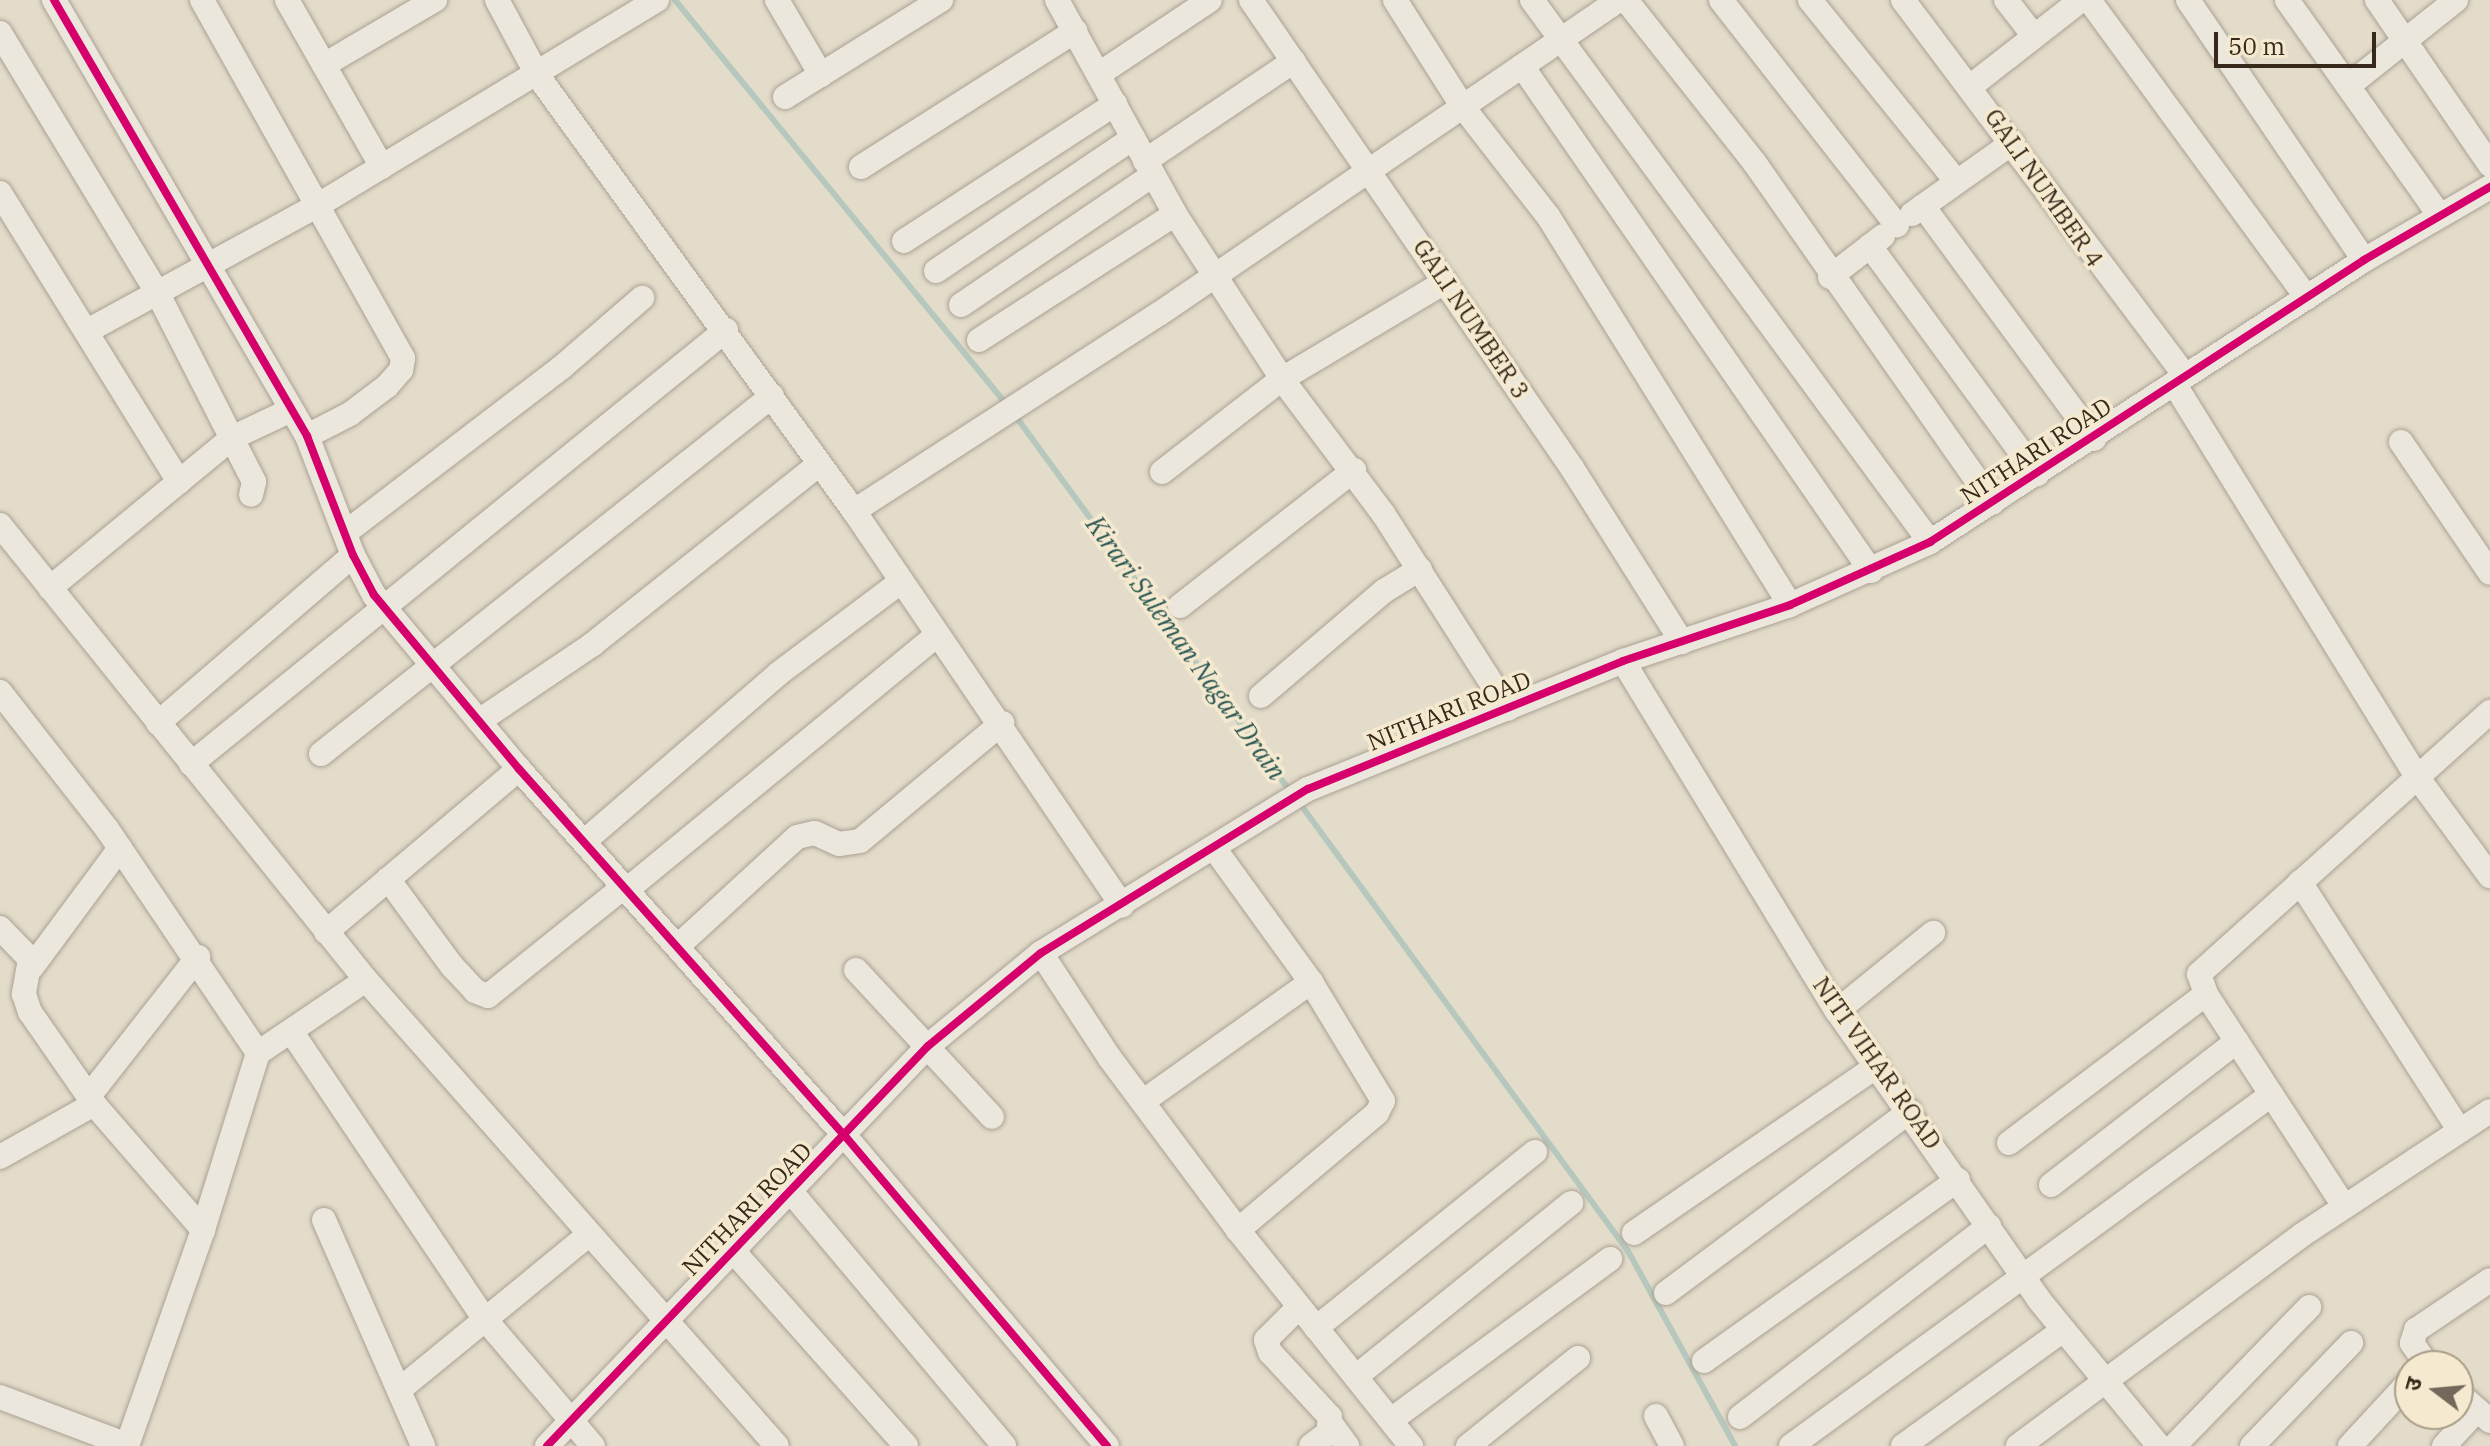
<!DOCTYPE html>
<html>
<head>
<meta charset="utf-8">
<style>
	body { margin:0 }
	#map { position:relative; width:2490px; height:1446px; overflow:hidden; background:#e4dcca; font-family:"IBM Plex Serif","Noto Sans Devanagari",serif }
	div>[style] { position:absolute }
	.stream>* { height:6px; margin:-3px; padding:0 3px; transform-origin:3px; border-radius:3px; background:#b6c8bd }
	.roads { filter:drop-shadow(0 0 2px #a9a194) drop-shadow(0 0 2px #a9a194) }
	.minor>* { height:24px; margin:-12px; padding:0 12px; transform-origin:12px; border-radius:12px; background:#ece7dc }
	.cycleway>* { height:8px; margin:-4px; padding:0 4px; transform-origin:4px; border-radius:4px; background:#d6006c }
	span { translate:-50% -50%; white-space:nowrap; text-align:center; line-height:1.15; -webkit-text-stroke:7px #f5eacf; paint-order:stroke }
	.street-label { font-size:24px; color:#36291c }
	.water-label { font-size:26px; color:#2b5654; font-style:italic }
	.north { position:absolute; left:2394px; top:1350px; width:80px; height:80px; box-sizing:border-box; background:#f5eacf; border:2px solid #a99d87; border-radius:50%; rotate:286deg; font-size:22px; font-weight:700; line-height:32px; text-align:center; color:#36291c }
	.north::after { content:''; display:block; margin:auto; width:28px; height:36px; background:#736859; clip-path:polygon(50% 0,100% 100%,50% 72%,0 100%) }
	.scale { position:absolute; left:2214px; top:32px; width:162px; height:36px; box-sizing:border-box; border:4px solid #36291c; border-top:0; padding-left:10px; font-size:24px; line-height:28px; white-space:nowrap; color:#36291c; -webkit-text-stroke:6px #f5eacf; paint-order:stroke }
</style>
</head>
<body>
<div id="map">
	<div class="stream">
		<div style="left:675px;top:0;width:524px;rotate:50.66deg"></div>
		<div style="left:1014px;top:414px;width:469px;rotate:53.8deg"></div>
		<div style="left:1298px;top:801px;width:558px;rotate:53.75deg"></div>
		<div style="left:1628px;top:1251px;width:222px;rotate:61.2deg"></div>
	</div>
	<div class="roads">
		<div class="minor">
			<div style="left:54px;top:0;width:504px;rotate:59.87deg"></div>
			<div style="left:307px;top:436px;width:128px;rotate:68.9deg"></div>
			<div style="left:353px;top:555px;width:45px;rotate:62.3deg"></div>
			<div style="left:374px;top:595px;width:226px;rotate:50.2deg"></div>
			<div style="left:519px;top:769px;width:491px;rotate:48.4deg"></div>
			<div style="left:845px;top:1136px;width:406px;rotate:49.8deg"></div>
			<div style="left:202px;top:0;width:411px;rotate:60.7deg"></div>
			<div style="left:403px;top:358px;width:12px;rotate:99deg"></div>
			<div style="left:401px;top:370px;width:21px;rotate:131deg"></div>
			<div style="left:387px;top:386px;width:46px;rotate:142.9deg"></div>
			<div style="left:350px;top:414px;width:48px;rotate:152.9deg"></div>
			<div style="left:287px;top:0;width:192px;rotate:60.4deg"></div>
			<div style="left:497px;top:0;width:86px;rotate:61.7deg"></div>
			<div style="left:538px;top:76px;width:538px;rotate:54deg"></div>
			<div style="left:854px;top:511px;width:477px;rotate:55.8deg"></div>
			<div style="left:777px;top:0;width:87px;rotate:59.6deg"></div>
			<div style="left:1057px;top:0;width:244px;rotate:61.1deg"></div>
			<div style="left:1175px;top:214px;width:197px;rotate:57deg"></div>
			<div style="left:1282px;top:379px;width:170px;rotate:53.1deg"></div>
			<div style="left:1384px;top:515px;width:230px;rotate:57.4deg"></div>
			<div style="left:1251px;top:0;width:568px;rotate:55.55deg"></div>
			<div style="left:1572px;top:468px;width:206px;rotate:57.7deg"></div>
			<div style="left:1395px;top:0;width:127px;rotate:57.6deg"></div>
			<div style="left:1463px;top:107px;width:138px;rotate:52.1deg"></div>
			<div style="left:1548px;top:216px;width:458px;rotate:58.1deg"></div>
			<div style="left:1532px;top:0;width:672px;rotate:53.71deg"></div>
			<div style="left:1626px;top:0;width:206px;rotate:51.7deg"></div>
			<div style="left:1754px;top:162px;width:416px;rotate:55deg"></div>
			<div style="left:1721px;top:0;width:286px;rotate:52deg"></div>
			<div style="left:1810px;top:0;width:233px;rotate:51.1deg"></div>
			<div style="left:1903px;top:0;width:470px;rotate:53.1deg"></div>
			<div style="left:2006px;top:0;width:46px;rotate:52.1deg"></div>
			<div style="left:2089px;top:0;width:369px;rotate:53.8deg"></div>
			<div style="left:2188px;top:0;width:314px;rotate:55.9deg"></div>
			<div style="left:2287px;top:0;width:261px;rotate:54.7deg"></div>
			<div style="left:2377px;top:0;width:200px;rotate:55.6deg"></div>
			<div style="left:0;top:33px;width:305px;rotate:58.8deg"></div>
			<div style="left:158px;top:294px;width:211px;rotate:62.9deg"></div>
			<div style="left:254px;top:482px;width:13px;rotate:103deg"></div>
			<div style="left:324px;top:65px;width:129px;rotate:-30.4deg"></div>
			<div style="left:1522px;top:66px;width:614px;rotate:55.35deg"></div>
			<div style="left:1099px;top:74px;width:133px;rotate:-33.7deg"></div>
			<div style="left:1971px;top:86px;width:140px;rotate:-38deg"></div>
			<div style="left:2348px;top:86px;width:138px;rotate:-38.5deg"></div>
			<div style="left:785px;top:97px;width:184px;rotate:-31.9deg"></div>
			<div style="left:1145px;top:161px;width:179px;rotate:-33.9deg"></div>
			<div style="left:861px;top:167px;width:254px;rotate:-32.4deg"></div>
			<div style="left:0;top:193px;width:340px;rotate:58.2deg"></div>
			<div style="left:1923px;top:206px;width:289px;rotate:53.7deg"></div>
			<div style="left:1912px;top:214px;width:123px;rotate:-35.4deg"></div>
			<div style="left:904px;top:241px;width:252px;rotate:-33deg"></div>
			<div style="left:1870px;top:246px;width:283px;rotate:53.8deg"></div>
			<div style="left:936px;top:271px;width:238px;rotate:-34deg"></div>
			<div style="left:1830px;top:277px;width:67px;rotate:-37.7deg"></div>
			<div style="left:961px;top:305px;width:232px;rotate:-34.1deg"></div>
			<div style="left:89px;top:330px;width:263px;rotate:-28.6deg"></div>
			<div style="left:320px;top:204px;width:394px;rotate:-31.2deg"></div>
			<div style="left:979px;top:340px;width:233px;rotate:-32.7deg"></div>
			<div style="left:2175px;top:385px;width:457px;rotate:58.3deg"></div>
			<div style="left:2415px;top:774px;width:127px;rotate:53.7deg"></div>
			<div style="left:2401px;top:442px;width:158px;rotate:55.8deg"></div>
			<div style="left:1162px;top:472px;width:152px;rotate:-37.8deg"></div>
			<div style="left:1282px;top:379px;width:190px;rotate:-30.8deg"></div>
			<div style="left:854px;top:511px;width:363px;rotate:-32.9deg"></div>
			<div style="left:1159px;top:314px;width:557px;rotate:-34.32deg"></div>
			<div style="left:0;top:525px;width:584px;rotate:51.19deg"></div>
			<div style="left:366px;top:980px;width:621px;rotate:48.59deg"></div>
			<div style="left:345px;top:533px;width:273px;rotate:-37.4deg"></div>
			<div style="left:562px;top:367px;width:106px;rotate:-40.8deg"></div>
			<div style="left:50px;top:588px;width:236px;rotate:-39.5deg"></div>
			<div style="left:232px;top:438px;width:65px;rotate:-25.4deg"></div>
			<div style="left:1180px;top:606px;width:221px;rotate:-38deg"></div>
			<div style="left:1623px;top:661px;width:410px;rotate:58.6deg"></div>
			<div style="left:1837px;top:1011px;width:353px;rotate:55deg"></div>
			<div style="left:2039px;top:1300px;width:189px;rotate:50.6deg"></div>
			<div style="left:0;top:692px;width:174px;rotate:52deg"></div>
			<div style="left:107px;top:829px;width:270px;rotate:56deg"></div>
			<div style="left:258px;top:1053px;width:185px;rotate:107.3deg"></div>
			<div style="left:203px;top:1230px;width:229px;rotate:109.4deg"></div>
			<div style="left:1261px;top:696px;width:162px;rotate:-40.5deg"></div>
			<div style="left:1384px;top:591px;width:42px;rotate:-31.4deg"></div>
			<div style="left:479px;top:721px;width:138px;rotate:-34deg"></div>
			<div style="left:593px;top:644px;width:288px;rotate:-38.5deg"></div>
			<div style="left:158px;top:723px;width:257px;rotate:-40.7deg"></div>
			<div style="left:321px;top:754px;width:576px;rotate:-38.44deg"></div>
			<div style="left:191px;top:764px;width:689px;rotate:-39.05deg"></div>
			<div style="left:586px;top:840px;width:254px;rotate:-40.8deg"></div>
			<div style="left:778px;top:674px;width:151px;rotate:-36.9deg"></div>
			<div style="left:1214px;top:848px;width:165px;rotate:54.1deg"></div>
			<div style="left:1311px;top:982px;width:139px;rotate:58.8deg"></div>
			<div style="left:1383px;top:1101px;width:13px;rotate:117deg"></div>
			<div style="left:1377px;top:1113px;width:182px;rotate:139.9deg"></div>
			<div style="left:388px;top:879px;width:108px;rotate:53.7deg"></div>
			<div style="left:452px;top:966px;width:34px;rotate:47deg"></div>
			<div style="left:475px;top:991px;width:14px;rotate:21deg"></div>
			<div style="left:488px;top:996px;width:177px;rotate:-38.8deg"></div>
			<div style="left:2300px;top:882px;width:295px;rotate:57.3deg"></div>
			<div style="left:629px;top:888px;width:399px;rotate:-39.4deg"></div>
			<div style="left:0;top:928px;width:43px;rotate:45.9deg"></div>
			<div style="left:30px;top:959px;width:36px;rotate:100deg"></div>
			<div style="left:24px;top:994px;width:19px;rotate:72deg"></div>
			<div style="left:30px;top:1012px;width:112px;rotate:55.2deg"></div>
			<div style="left:94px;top:1104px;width:167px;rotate:49.1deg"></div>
			<div style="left:326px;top:932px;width:253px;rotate:-40.2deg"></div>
			<div style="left:678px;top:946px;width:161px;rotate:-42.5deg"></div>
			<div style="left:797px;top:837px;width:18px;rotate:-13deg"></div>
			<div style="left:815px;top:833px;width:26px;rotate:25deg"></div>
			<div style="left:839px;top:844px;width:21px;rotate:-8deg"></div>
			<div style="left:860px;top:841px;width:185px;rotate:-39.7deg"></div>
			<div style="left:1041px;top:953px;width:124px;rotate:56.8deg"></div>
			<div style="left:1109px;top:1057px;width:216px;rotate:53.3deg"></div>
			<div style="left:1238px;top:1230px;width:277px;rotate:51.3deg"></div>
			<div style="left:32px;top:967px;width:148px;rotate:-53.5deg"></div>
			<div style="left:856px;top:970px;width:200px;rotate:47.2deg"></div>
			<div style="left:1837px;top:1011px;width:124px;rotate:-39.1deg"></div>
			<div style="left:293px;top:1034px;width:342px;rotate:56.1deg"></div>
			<div style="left:484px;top:1318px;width:168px;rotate:49.6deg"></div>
			<div style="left:258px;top:1053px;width:130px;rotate:-34.1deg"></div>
			<div style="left:89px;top:1096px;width:177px;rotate:-51.9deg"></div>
			<div style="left:1145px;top:1100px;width:204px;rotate:-35.4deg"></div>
			<div style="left:2009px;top:1143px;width:247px;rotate:-37.1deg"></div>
			<div style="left:0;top:1157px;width:108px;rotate:-29.4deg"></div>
			<div style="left:2051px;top:1185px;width:235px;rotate:-37.7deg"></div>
			<div style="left:792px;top:1193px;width:330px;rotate:50deg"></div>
			<div style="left:2344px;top:1206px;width:253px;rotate:-123.1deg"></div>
			<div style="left:2206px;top:994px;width:21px;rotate:-109deg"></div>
			<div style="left:2199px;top:974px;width:392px;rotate:-42deg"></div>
			<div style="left:324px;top:1220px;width:247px;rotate:66.3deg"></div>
			<div style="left:1634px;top:1233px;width:295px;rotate:-34.5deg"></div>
			<div style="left:734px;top:1252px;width:259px;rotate:48.4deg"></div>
			<div style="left:1666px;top:1293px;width:304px;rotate:-36.7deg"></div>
			<div style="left:1298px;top:1308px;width:45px;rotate:135deg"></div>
			<div style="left:1266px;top:1340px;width:13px;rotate:72deg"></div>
			<div style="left:1270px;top:1352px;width:88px;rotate:47.3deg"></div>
			<div style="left:1330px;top:1417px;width:16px;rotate:97deg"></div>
			<div style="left:1328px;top:1433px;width:21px;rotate:143deg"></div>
			<div style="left:1316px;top:1328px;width:281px;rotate:-38.8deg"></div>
			<div style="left:1704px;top:1361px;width:312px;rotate:-35.5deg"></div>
			<div style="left:2428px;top:1366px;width:28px;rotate:-125deg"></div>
			<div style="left:2412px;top:1343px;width:14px;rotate:-73deg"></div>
			<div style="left:2416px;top:1330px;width:89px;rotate:-34deg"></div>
			<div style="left:1358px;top:1375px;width:274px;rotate:-38.9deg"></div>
			<div style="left:399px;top:1390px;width:243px;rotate:-39.3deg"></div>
			<div style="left:2458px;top:1393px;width:43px;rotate:41.2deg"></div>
			<div style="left:0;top:1397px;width:136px;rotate:20.7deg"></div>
			<div style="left:1656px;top:1416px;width:34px;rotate:62deg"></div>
			<div style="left:1740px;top:1417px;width:314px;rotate:-37.5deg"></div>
			<div style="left:1391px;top:1420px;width:272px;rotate:-36.3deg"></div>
			<div style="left:1332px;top:1425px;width:26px;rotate:54deg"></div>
			<div style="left:547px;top:1446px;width:552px;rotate:-46.39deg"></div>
			<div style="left:928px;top:1046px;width:146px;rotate:-39.5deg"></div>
			<div style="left:1041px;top:953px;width:313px;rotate:-31.6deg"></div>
			<div style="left:1308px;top:789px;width:340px;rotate:-22.1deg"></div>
			<div style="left:1623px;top:661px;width:176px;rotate:-18.5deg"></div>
			<div style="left:1790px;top:605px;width:154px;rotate:-24.2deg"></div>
			<div style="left:1930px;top:542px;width:518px;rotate:-33.01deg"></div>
			<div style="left:2364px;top:260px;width:146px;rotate:-30.1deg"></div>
			<div style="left:1468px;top:1446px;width:141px;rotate:-38.7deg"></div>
			<div style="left:1791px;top:1446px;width:595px;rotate:-36.18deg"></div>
			<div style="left:1903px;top:1446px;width:198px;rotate:-35.9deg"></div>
			<div style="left:2018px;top:1446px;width:354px;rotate:-36.6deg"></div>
			<div style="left:2302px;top:1235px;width:225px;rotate:-33.4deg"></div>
			<div style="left:2174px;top:1446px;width:194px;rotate:-45.8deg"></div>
			<div style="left:2252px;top:1446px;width:143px;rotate:-46.1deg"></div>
			<div style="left:2350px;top:1446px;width:88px;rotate:-47.3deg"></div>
			<div style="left:2444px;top:1446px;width:49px;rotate:-47.5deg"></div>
		</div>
	</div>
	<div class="cycleway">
		<div style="left:54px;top:0;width:504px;rotate:59.87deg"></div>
		<div style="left:307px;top:436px;width:128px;rotate:68.9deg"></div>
		<div style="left:353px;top:555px;width:45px;rotate:62.3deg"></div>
		<div style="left:374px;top:595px;width:226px;rotate:50.2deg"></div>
		<div style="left:519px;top:769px;width:491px;rotate:48.4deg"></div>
		<div style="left:845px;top:1136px;width:406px;rotate:49.8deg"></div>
		<div style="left:547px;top:1446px;width:552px;rotate:-46.39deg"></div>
		<div style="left:928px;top:1046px;width:146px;rotate:-39.5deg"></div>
		<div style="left:1041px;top:953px;width:313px;rotate:-31.6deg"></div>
		<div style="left:1308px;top:789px;width:340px;rotate:-22.1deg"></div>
		<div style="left:1623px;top:661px;width:176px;rotate:-18.5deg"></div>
		<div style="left:1790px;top:605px;width:154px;rotate:-24.2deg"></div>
		<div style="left:1930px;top:542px;width:518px;rotate:-33.01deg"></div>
		<div style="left:2364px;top:260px;width:146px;rotate:-30.1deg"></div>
	</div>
	<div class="street-label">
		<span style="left:2044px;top:188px;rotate:55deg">GALI NUMBER 4</span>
		<span style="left:1471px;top:319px;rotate:56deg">GALI NUMBER 3</span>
		<span style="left:2036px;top:451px;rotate:-33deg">NITHARI ROAD</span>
		<span style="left:1449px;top:711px;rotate:-22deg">NITHARI ROAD</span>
		<span style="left:1877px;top:1063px;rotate:55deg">NITI VIHAR ROAD</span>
		<span style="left:747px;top:1209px;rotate:-46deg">NITHARI ROAD</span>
	</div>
	<div class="water-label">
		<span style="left:1186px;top:648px;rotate:54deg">Kirari Suleman Nagar Drain</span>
	</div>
	<div class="north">उ</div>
	<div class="scale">50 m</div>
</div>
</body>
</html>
